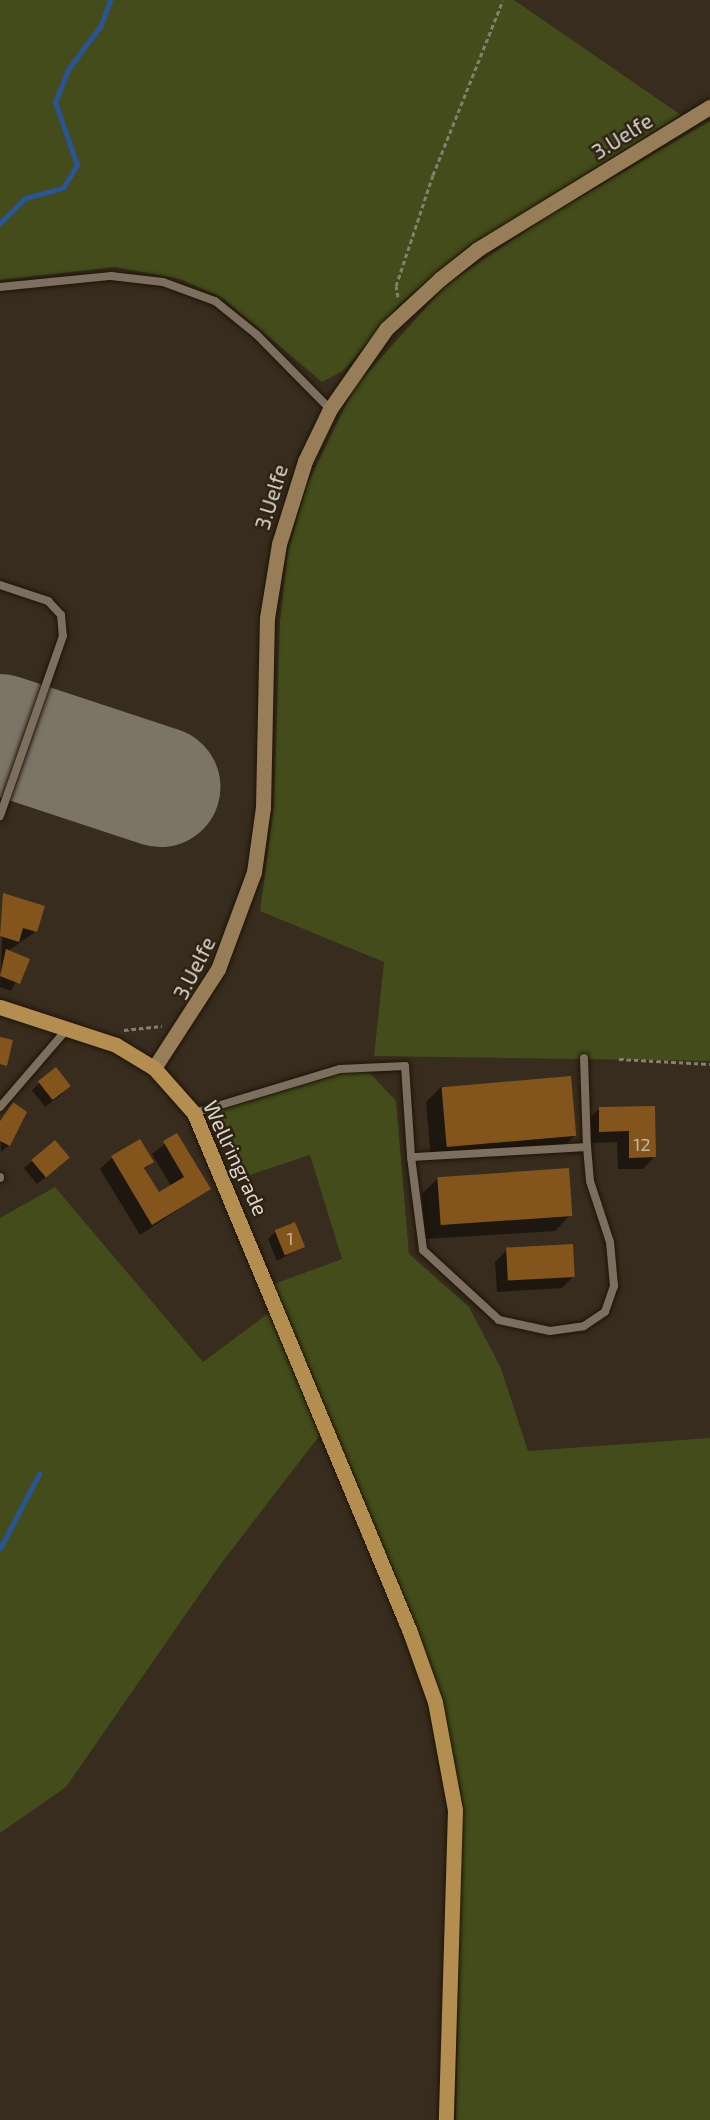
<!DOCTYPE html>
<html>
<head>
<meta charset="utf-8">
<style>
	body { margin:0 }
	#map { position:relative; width:710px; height:2120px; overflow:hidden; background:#372c1d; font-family:"Exo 2",sans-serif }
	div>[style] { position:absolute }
	.green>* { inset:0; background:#434c1a }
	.shadow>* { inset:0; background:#0007 }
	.stream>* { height:5px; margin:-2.5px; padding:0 2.5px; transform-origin:2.5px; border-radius:2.5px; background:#2a5595 }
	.runway>* { height:120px; margin:-60px; padding:0 60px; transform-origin:60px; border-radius:60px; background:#7d7468 }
	.building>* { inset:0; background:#83551d; transform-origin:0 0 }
	.path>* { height:3px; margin-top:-1.5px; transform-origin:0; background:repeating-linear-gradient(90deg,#877e72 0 4.5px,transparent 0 7.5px) }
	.roads { filter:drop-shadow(0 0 2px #1e1406) drop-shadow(0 0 2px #1e1406) }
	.lane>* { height:8px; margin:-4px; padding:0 4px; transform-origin:4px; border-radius:4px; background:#7c6f5f }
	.secondary>* { height:15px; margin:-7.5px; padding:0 7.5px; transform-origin:7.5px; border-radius:7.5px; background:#987e58 }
	.primary>* { height:15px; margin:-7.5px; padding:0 7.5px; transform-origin:7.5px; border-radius:7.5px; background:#b48e51 }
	span { translate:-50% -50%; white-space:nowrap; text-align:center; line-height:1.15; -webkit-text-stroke:5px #2d2214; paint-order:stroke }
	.number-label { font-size:18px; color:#c6b6a1 }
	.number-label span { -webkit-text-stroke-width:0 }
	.street-label { font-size:21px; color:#ddd6cd }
</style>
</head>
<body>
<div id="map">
	<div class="green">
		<div style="clip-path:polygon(0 0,514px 0,681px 115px,469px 246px,403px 301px,343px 371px,322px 382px,223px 298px,180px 279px,115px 267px,0 280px)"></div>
		<div style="clip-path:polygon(710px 121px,710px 1061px,374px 1056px,384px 962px,260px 911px,274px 807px,280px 621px,288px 552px,307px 485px,354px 388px,446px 285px,548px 216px)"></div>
		<div style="clip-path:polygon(367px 1070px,396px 1101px,409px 1254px,469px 1307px,500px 1366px,528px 1451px,710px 1438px,710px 2120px,456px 2120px,460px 1898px,454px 1761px,440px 1702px,274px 1284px,342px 1259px,310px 1155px,246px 1176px,216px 1111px,341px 1072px)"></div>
		<div style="clip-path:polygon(55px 1187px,203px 1362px,270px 1312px,320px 1435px,220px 1565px,66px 1787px,0 1833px,0 1218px)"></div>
	</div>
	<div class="shadow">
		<div style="clip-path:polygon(4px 895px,43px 907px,35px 932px,8px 951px,28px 960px,11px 991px,0 987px)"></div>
		<div style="clip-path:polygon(56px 1069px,62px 1094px,45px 1107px,32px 1090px)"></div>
		<div style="clip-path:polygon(442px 1086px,574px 1136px,559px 1151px,431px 1160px,426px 1102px)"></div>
		<div style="clip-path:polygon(13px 1104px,9px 1145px,1px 1152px,0 1121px)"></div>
		<div style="clip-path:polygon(600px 1108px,654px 1108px,654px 1157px,643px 1169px,618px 1169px,617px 1142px,588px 1143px,588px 1120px)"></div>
		<div style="clip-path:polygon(177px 1135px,209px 1189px,140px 1235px,100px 1169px,112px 1158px,152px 1162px,144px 1170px,158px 1194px,171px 1186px,152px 1154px)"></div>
		<div style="clip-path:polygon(55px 1142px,61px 1165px,37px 1184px,24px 1168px)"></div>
		<div style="clip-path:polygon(438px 1178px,570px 1215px,555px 1231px,425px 1239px,422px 1194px)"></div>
		<div style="clip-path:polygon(276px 1231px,303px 1246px,277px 1261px,268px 1239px)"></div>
		<div style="clip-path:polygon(507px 1250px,574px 1276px,562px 1288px,497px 1292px,495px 1262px)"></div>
	</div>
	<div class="stream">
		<div style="left:0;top:223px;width:35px;rotate:-45deg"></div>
		<div style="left:25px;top:198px;width:39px;rotate:-15deg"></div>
		<div style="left:63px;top:188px;width:27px;rotate:-59deg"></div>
		<div style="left:77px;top:165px;width:67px;rotate:-109.2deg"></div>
		<div style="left:55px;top:102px;width:37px;rotate:-68deg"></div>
		<div style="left:69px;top:68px;width:54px;rotate:-53.3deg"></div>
		<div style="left:101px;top:25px;width:27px;rotate:-70deg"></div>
		<div style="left:0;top:1548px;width:84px;rotate:-62.2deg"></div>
	</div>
	<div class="runway">
		<div style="left:0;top:734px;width:169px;rotate:18.3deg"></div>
	</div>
	<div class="building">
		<div style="clip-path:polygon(3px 893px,45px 906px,37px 932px,23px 928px,19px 942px,0 936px)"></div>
		<div style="clip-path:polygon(6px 949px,30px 959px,20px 984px,0 976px)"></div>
		<div style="clip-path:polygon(0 1037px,13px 1040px,7px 1066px,0 1064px)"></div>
		<div style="left:56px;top:1067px;width:24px;height:23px;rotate:52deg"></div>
		<div style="left:571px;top:1076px;width:60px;height:130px;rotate:85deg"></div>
		<div style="clip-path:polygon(13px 1102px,27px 1112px,10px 1146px,0 1141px,0 1121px)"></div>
		<div style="clip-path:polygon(655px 1106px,656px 1157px,629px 1158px,629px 1131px,599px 1132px,599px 1107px)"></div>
		<div style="clip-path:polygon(177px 1133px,211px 1189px,152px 1225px,111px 1156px,140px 1139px,154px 1162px,144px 1168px,159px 1192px,184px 1177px,163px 1141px)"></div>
		<div style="left:55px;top:1140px;width:23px;height:31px;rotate:50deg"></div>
		<div style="left:569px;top:1168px;width:48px;height:132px;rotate:86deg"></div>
		<div style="left:295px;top:1222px;width:27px;height:22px;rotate:68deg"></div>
		<div style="left:573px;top:1244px;width:33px;height:67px;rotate:87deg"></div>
	</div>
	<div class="path">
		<div style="left:398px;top:297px;width:11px;rotate:-100deg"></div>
		<div style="left:396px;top:286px;width:117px;rotate:-71.6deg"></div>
		<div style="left:433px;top:175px;width:188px;rotate:-68.2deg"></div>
		<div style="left:124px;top:1030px;width:38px;rotate:-6deg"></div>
		<div style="left:619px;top:1059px;width:91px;rotate:3.1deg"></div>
	</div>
	<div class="roads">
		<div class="lane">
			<div style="left:0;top:287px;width:112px;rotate:-5.7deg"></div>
			<div style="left:111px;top:276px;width:52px;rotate:6.6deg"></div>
			<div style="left:163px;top:282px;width:55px;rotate:20.1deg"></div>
			<div style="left:215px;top:301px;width:54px;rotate:39deg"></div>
			<div style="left:257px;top:335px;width:104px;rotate:45.4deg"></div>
			<div style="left:0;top:585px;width:51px;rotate:18.4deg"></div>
			<div style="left:48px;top:601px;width:19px;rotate:47deg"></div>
			<div style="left:61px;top:615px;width:21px;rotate:85deg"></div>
			<div style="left:63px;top:636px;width:191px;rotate:109.3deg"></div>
			<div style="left:584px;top:1058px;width:89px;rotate:88.1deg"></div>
			<div style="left:0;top:1107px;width:103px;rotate:-49.3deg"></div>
			<div style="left:194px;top:1113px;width:152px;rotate:-16.8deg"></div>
			<div style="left:340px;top:1069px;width:65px;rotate:-2.6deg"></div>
			<div style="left:405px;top:1066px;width:91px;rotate:86.2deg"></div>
			<div style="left:411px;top:1157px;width:94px;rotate:82.6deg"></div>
			<div style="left:423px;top:1250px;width:103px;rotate:42.6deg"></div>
			<div style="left:499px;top:1320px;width:52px;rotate:12.2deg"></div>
			<div style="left:550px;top:1331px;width:34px;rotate:-8deg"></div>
			<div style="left:584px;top:1326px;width:25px;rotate:-34deg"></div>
			<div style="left:605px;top:1312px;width:28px;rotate:-71deg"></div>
			<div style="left:614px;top:1286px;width:44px;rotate:-95.2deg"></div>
			<div style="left:610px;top:1242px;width:64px;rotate:-108.2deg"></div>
			<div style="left:590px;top:1181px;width:34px;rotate:-95deg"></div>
			<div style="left:587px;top:1147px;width:176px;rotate:176.7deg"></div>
			<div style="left:0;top:1177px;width:1px;rotate:90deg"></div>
		</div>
		<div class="secondary">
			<div style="left:154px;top:1068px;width:118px;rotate:-57.1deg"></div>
			<div style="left:218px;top:969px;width:103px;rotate:-69.6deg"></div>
			<div style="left:254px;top:872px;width:66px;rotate:-82.1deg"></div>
			<div style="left:263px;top:807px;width:189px;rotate:-88.8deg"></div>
			<div style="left:267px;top:618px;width:75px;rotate:-80.8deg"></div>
			<div style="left:279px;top:544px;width:87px;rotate:-72.6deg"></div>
			<div style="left:305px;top:461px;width:58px;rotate:-64.3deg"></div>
			<div style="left:330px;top:409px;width:98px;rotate:-55deg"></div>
			<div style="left:386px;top:329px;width:74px;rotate:-42.8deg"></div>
			<div style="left:440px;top:279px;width:48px;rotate:-38.3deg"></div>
			<div style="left:478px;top:249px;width:272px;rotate:-31.5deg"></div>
		</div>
		<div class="primary">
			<div style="left:0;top:1007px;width:122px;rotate:18.1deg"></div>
			<div style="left:116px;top:1045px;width:44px;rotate:31.2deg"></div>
			<div style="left:154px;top:1068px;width:60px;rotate:48.4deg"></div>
			<div style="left:194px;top:1113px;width:562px;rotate:67.4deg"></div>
			<div style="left:410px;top:1632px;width:74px;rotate:70.3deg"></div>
			<div style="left:435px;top:1702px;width:110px;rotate:79.5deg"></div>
			<div style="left:455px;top:1810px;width:310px;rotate:91.7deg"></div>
		</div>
	</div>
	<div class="number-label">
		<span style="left:642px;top:1144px">12</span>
		<span style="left:290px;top:1238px">1</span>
	</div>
	<div class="street-label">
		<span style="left:622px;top:136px;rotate:-32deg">3.Uelfe</span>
		<span style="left:271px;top:497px;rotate:-73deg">3.Uelfe</span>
		<span style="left:194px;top:968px;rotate:-63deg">3.Uelfe</span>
		<span style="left:236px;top:1158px;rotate:65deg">Wellringrade</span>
	</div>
</div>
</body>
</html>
